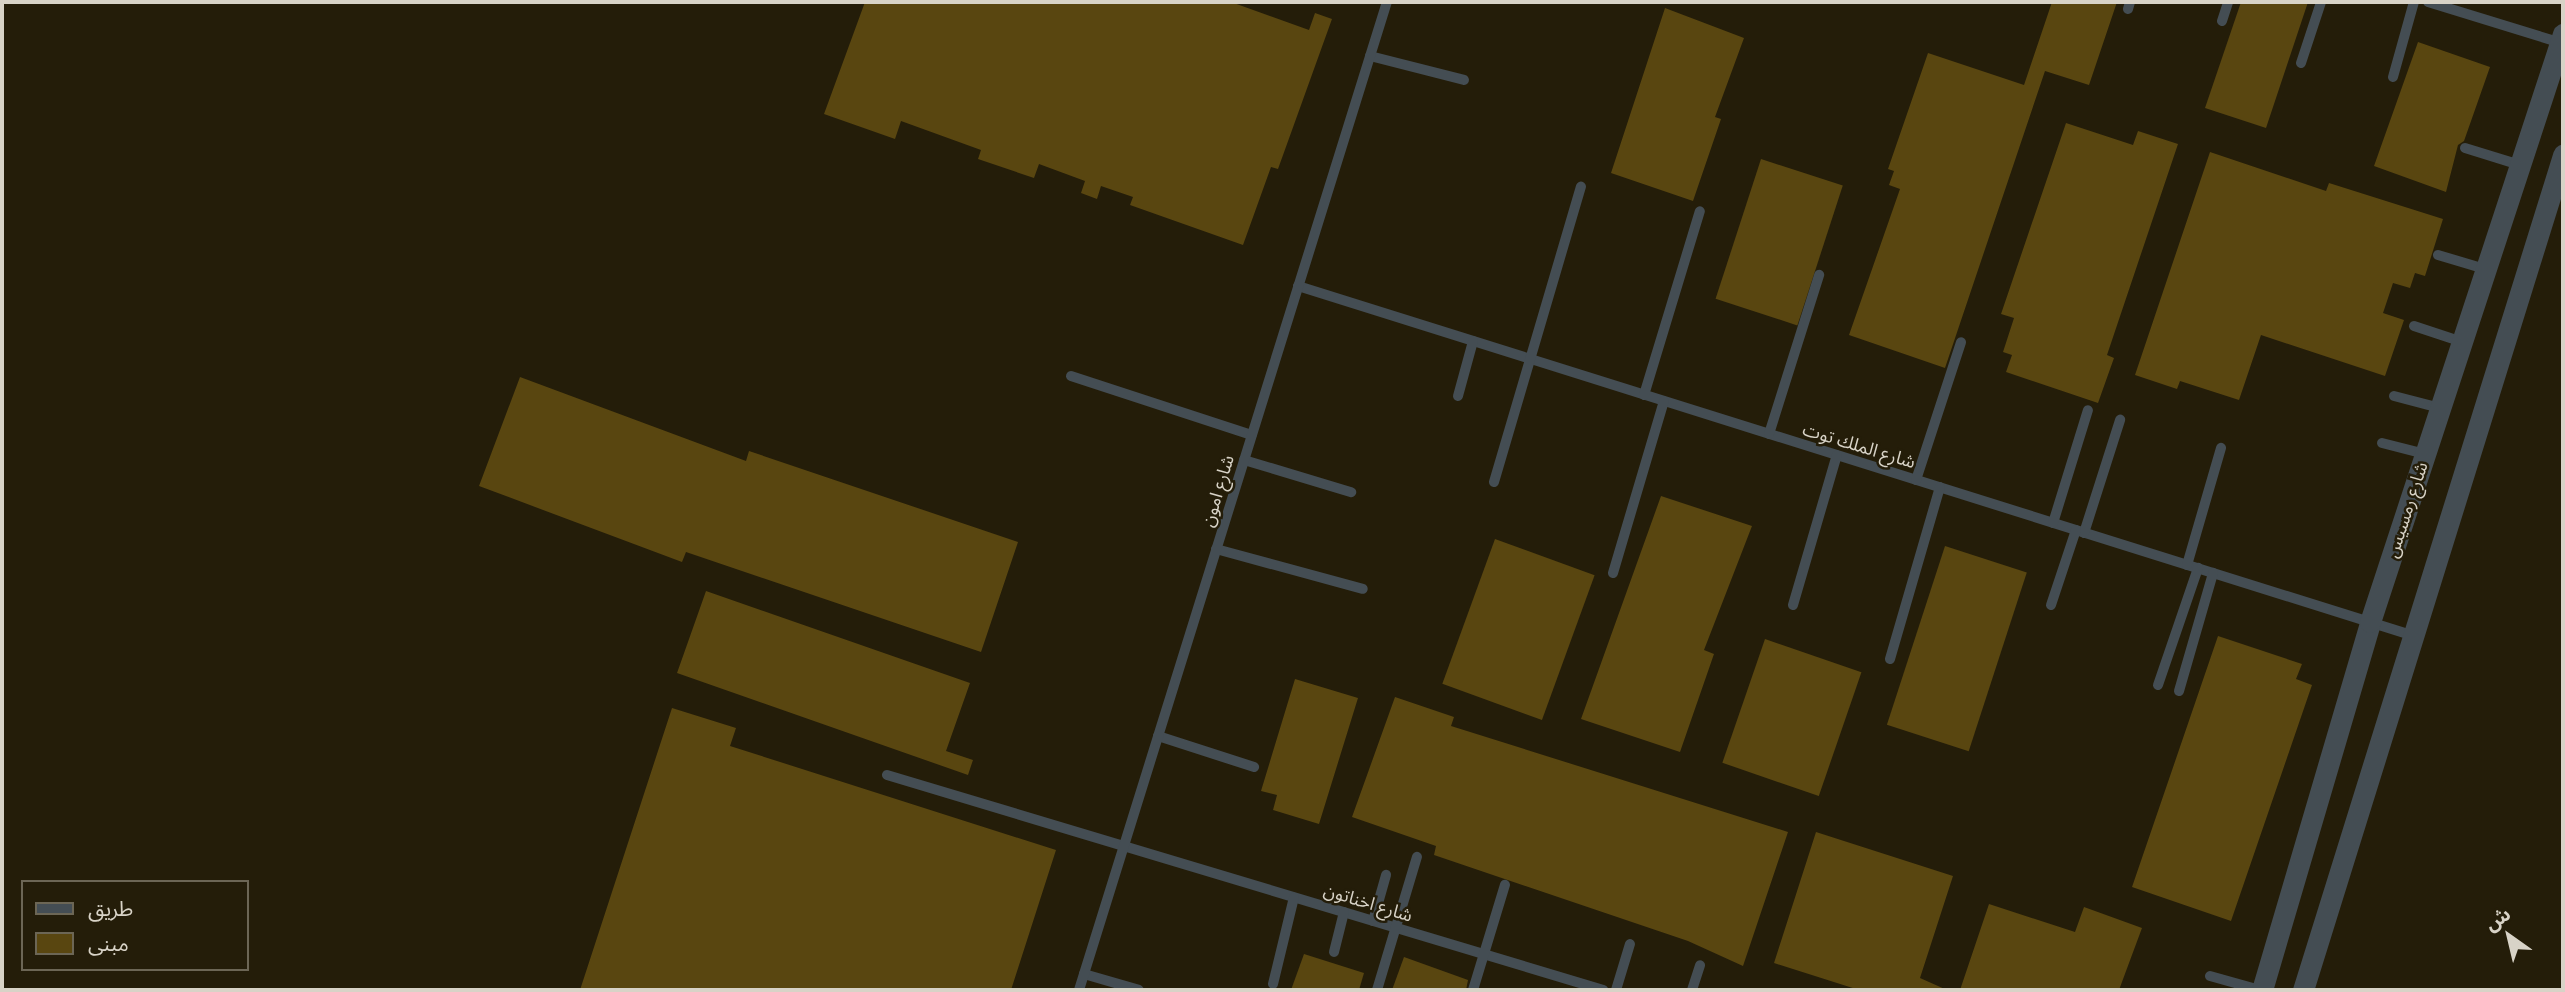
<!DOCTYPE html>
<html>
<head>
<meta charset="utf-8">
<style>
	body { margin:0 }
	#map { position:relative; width:2565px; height:992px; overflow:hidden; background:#241d09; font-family:"IBM Plex Sans","Noto Sans Arabic",sans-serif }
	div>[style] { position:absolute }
	.building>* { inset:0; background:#594610; transform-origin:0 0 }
	.service>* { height:10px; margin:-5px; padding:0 5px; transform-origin:5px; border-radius:5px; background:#444d53 }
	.tertiary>* { height:21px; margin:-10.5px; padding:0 10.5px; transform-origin:10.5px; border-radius:10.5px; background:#444d53 }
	span { translate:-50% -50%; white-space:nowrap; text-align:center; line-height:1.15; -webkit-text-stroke:5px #241d09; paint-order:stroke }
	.street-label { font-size:18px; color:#d8d3c7 }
	.frame { position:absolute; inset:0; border:4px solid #d8d3c7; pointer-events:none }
	.legend { position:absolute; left:21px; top:880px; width:228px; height:91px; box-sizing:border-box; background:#241d09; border:2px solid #6c6655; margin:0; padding:9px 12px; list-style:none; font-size:21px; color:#d8d3c7 }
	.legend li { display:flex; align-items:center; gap:14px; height:35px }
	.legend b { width:35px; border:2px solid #6c6655 }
	.north { position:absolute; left:2474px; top:901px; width:70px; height:70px; -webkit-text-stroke:5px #241d09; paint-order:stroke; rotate:326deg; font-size:19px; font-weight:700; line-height:28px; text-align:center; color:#d8d3c7 }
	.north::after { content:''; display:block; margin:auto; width:24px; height:32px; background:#d8d3c7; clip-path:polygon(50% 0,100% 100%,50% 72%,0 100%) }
</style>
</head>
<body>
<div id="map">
	<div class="building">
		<div style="clip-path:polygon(865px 2px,1231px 2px,1309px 30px,1315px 13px,1332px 19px,1278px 169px,1271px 167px,1243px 245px,1130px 205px,1133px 197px,1101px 186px,1097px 199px,1081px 193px,1085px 181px,1039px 164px,1034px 178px,978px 159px,981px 150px,901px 121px,895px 139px,824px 114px)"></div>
		<div style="clip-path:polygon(2052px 2px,2117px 2px,2089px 85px,2045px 71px,1945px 368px,1849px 335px,1900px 189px,1889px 185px,1894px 171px,1888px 169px,1928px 53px,2024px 85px)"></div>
		<div style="clip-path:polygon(2241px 2px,2308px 2px,2266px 128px,2205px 108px)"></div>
		<div style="clip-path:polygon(1665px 8px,1744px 38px,1715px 117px,1721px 119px,1693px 201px,1611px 173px)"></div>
		<div style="clip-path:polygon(2418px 42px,2490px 67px,2464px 141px,2458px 145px,2446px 192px,2374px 166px)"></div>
		<div style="clip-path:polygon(2066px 123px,2133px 145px,2138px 131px,2178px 144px,2107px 355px,2114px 358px,2098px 403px,2006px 372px,2012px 355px,2003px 352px,2014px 318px,2001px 314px)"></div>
		<div style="clip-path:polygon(2210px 152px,2326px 191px,2329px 183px,2443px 219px,2425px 276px,2415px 273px,2410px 288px,2393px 283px,2383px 313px,2404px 320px,2385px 376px,2261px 335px,2239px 400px,2180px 381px,2177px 389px,2135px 375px)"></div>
		<div style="left:1761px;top:159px;width:86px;height:147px;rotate:18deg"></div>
		<div style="clip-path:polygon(520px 377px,746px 461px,749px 451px,1018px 542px,981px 652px,686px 552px,682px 562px,479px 486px)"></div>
		<div style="clip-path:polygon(1661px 496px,1752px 526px,1704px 650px,1714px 654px,1680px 752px,1581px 719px)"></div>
		<div style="left:1495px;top:539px;width:106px;height:154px;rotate:20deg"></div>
		<div style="left:1945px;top:546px;width:86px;height:188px;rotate:18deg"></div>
		<div style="clip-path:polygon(706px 591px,970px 683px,946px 751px,973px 760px,968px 775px,677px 673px)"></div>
		<div style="clip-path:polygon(2218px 636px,2302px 664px,2296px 679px,2312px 685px,2231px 921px,2132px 887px)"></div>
		<div style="left:1765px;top:639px;width:102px;height:131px;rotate:19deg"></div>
		<div style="clip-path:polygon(1295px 679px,1358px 698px,1319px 824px,1273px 810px,1277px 795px,1261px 791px)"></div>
		<div style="clip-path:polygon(1395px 697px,1454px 717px,1451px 726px,1788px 832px,1743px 966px,1688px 941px,1434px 855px,1436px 846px,1352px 817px)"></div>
		<div style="clip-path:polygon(672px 708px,736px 728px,730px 746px,1056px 850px,1011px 990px,580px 990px)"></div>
		<div style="clip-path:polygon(1816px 832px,1953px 876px,1920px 978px,1947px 990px,1859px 990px,1774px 963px)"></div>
		<div style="clip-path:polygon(1989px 904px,2075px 932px,2084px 907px,2142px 928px,2119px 990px,1960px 990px)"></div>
		<div style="clip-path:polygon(1304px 954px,1364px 973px,1359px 990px,1291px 990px)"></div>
		<div style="clip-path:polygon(1404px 957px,1468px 980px,1466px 990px,1392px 990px)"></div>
	</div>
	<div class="service">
		<div style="left:2428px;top:2px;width:139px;rotate:17.1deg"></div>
		<div style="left:2128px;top:9px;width:7px;rotate:-74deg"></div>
		<div style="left:2222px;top:21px;width:20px;rotate:-72deg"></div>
		<div style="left:1370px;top:56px;width:97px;rotate:14.3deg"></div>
		<div style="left:2301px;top:63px;width:64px;rotate:-71.8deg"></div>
		<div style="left:2393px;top:77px;width:78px;rotate:-74.4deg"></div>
		<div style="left:2465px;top:148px;width:58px;rotate:17.2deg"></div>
		<div style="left:2438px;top:255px;width:49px;rotate:16.6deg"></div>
		<div style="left:1298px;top:286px;width:1166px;rotate:17.41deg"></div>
		<div style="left:2414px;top:326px;width:51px;rotate:18.4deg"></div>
		<div style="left:1071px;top:376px;width:190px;rotate:18.1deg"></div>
		<div style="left:1644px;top:395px;width:192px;rotate:-73.1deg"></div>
		<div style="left:1458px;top:396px;width:57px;rotate:-74.7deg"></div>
		<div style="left:2394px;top:396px;width:48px;rotate:14.6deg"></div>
		<div style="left:1769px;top:434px;width:167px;rotate:-72.5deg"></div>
		<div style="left:2382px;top:443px;width:44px;rotate:14.3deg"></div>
		<div style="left:1244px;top:460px;width:112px;rotate:16.7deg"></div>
		<div style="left:1916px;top:480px;width:145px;rotate:-71.9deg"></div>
		<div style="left:1494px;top:482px;width:308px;rotate:-73.6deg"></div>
		<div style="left:2053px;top:523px;width:118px;rotate:-72.8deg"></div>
		<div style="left:2084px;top:533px;width:119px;rotate:-72.3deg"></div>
		<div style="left:1216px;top:549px;width:152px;rotate:15.2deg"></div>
		<div style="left:2187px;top:565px;width:122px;rotate:-73.8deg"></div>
		<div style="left:1613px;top:573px;width:179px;rotate:-73.5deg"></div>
		<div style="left:1793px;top:605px;width:156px;rotate:-73.7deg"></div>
		<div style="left:2051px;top:605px;width:79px;rotate:-71.6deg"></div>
		<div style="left:1890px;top:659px;width:179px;rotate:-73.8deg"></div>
		<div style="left:2158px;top:685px;width:124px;rotate:-71.1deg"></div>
		<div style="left:2179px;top:691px;width:123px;rotate:-73.9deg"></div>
		<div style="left:1158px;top:736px;width:101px;rotate:17.9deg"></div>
		<div style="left:887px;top:775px;width:748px;rotate:16.71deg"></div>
		<div style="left:1373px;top:921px;width:48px;rotate:-74.2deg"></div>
		<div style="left:1334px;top:952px;width:41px;rotate:-76deg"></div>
		<div style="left:1084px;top:974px;width:57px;rotate:16.2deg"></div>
		<div style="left:2210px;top:976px;width:52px;rotate:15.6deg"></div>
		<div style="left:1273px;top:984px;width:89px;rotate:-76.4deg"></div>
		<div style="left:1079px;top:990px;width:1035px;rotate:-72.69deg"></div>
		<div style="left:1377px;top:990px;width:139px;rotate:-73.3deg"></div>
		<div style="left:1473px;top:990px;width:110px;rotate:-73.1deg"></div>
		<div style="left:1616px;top:990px;width:48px;rotate:-73.1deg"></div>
		<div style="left:1692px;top:990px;width:26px;rotate:-72deg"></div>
	</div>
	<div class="tertiary">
		<div style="left:2262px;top:990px;width:384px;rotate:-73.6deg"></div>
		<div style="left:2370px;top:622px;width:619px;rotate:-71.83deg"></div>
		<div style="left:2303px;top:990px;width:875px;rotate:-72.7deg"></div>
	</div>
	<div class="street-label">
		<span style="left:1859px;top:446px;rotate:17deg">شارع الملك توت</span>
		<span style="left:1218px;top:491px;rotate:-73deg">شارع امون</span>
		<span style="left:2407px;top:510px;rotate:-72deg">شارع رمسيس</span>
		<span style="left:1368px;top:903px;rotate:17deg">شارع اخناتون</span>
	</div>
	<div class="frame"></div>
	<ul class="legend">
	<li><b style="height:9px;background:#444d53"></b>طريق</li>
	<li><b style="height:19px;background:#594610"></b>مبنى</li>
	</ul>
	<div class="north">ش</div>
</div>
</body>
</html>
